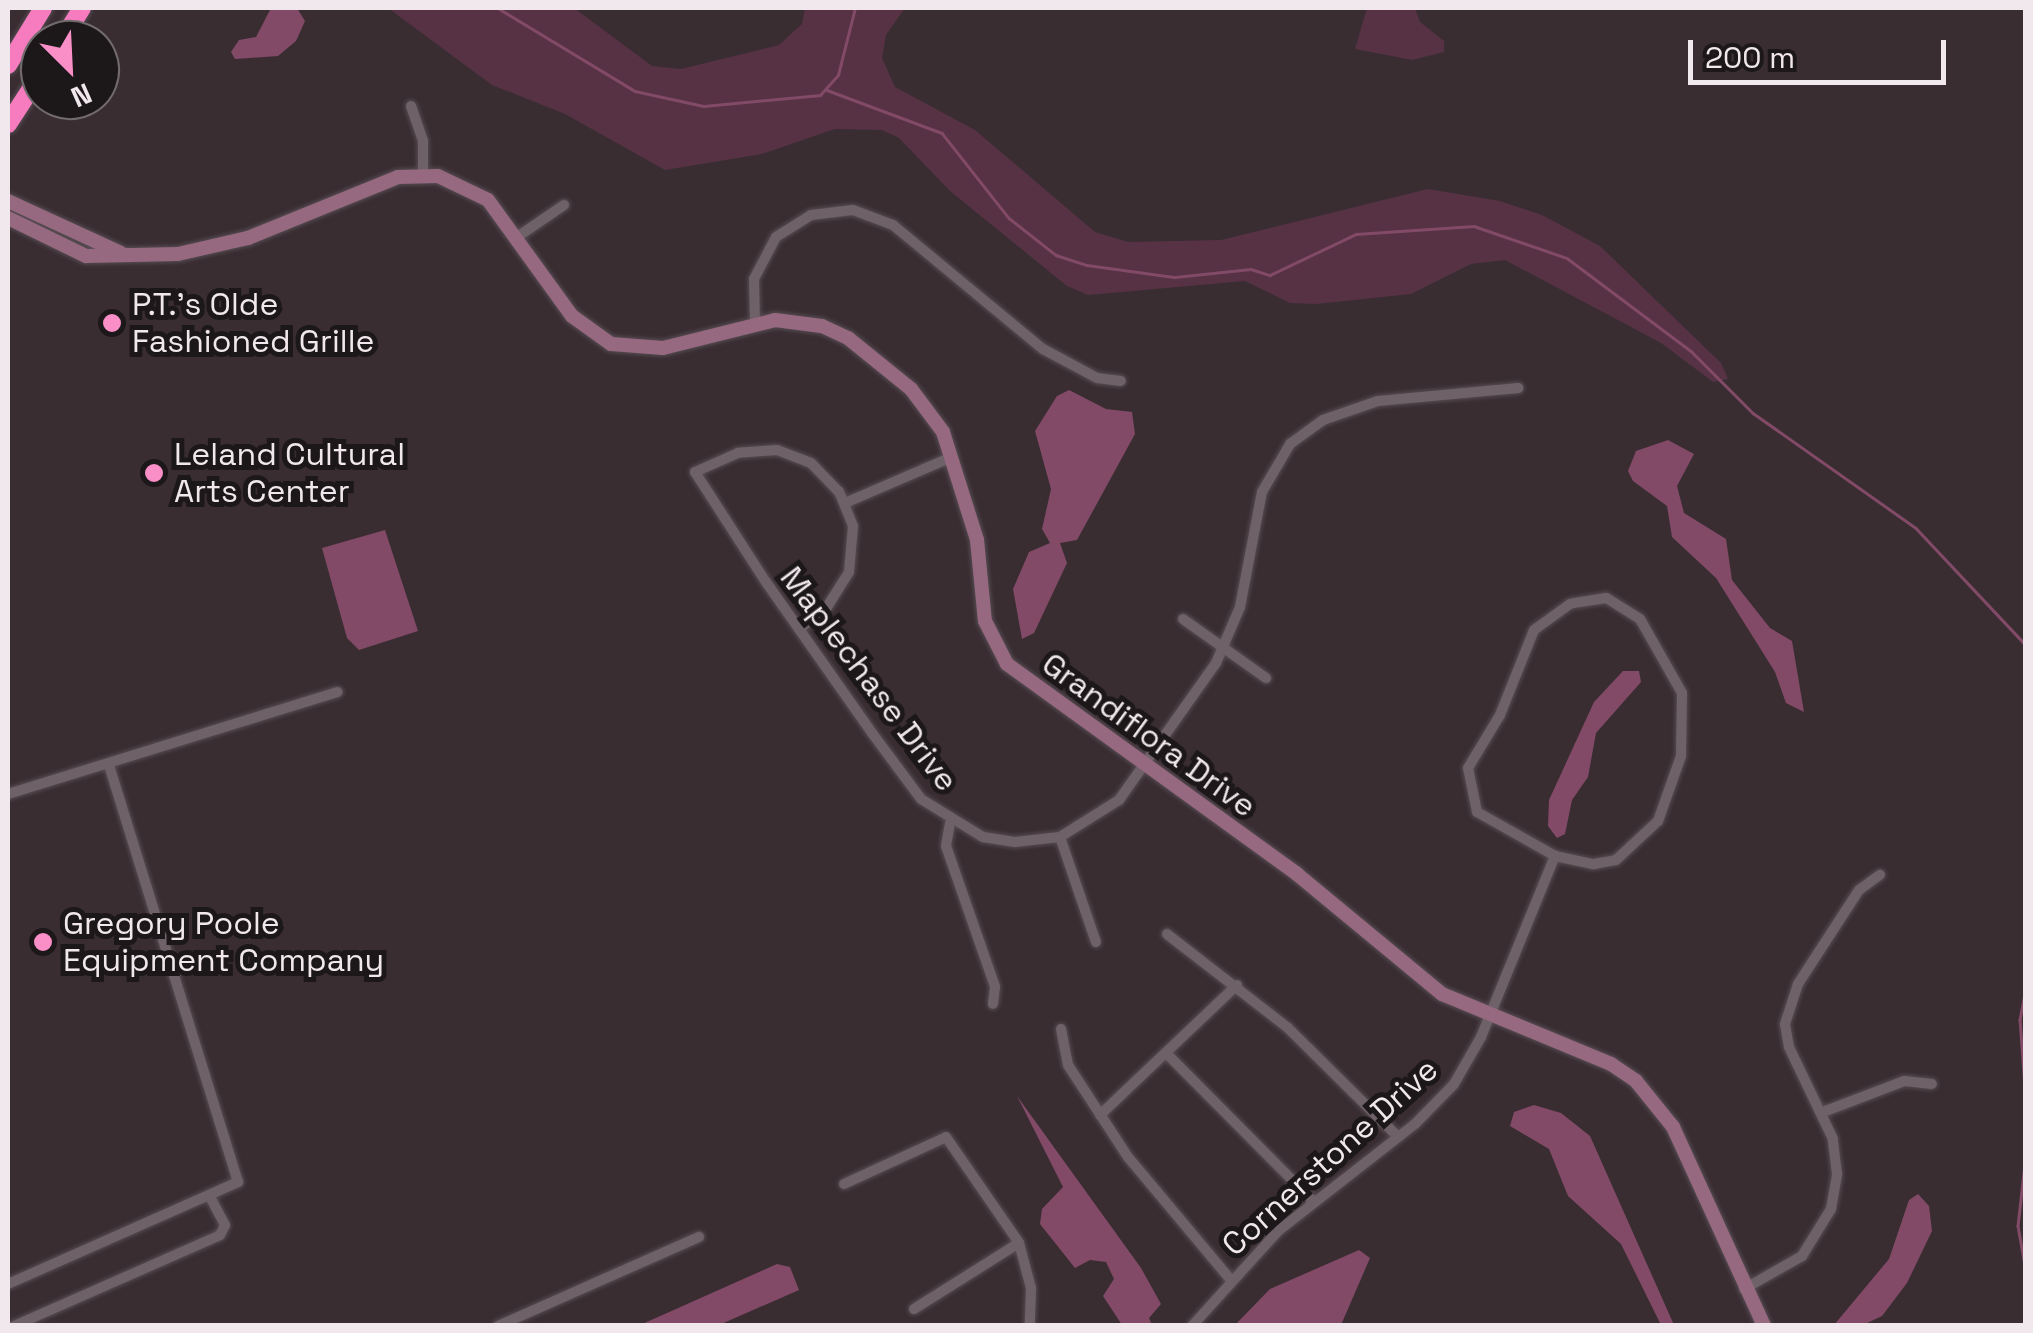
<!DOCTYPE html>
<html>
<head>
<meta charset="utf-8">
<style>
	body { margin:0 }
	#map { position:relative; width:2033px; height:1333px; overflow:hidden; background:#392d32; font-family:"Space Grotesk",sans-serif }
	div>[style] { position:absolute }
	.green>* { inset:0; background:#563244 }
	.water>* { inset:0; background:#824a67 }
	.stream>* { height:2.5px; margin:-1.25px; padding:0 1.25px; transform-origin:1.25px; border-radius:1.25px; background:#824a67 }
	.roads { filter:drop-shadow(0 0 2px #564c51) drop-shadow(0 0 2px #564c51) }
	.street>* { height:10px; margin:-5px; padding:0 5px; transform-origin:5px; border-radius:5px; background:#6e6167 }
	.secondary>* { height:14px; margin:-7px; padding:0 7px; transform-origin:7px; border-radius:7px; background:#976981 }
	.highway>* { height:18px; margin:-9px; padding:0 9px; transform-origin:9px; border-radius:9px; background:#f67cbf }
	.dots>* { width:28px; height:28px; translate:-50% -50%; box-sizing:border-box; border:5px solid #1c1719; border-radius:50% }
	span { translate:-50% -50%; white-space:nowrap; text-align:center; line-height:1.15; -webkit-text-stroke:10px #1c1719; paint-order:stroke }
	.poi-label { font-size:32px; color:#f0e8ec }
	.left { translate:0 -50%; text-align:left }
	.street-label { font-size:32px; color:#f0e8ec }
	.frame { position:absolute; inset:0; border:10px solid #f0e8ec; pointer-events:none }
	.north { position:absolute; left:20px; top:20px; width:100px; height:100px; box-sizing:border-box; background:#1c1719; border:2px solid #716b6d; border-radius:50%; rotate:156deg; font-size:28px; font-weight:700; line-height:40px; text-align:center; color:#f0e8ec }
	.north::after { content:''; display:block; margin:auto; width:35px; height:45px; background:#fa8fc8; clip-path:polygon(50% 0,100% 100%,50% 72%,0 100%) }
	.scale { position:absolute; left:1688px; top:40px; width:258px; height:45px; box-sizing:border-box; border:5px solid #f0e8ec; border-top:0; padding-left:12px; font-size:30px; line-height:35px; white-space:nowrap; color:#f0e8ec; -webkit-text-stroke:8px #1c1719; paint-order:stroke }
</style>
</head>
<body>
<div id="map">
	<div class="green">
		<div style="clip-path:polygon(388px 8px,574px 8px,652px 66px,681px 69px,779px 45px,802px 24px,805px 8px,905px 8px,886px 35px,882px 58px,895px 87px,975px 130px,1095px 232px,1128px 242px,1221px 240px,1428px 189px,1500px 201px,1542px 215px,1600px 246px,1721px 363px,1728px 379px,1713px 382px,1661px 343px,1505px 260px,1471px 264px,1411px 294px,1316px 304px,1290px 303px,1245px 281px,1088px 295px,1067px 286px,950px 191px,899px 138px,882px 130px,835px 129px,762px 154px,665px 170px,565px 114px,492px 85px)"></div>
		<div style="clip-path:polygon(1367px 8px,1415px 8px,1420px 22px,1444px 41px,1444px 52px,1412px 60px,1355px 49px)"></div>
	</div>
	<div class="water">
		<div style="clip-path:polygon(271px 8px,297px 8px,305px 21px,296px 41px,278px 56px,235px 59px,231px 52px,239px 40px,256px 37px)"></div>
		<div style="clip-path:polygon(1069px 390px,1106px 409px,1132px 412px,1135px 434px,1077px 540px,1060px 543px,1067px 563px,1034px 633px,1022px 639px,1013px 589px,1029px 552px,1050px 543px,1042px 529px,1051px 489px,1035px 431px,1057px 396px)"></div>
		<div style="clip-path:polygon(1668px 440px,1694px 454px,1677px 486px,1684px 513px,1726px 539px,1732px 580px,1770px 628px,1792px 641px,1804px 712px,1786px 703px,1775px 672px,1716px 578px,1672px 537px,1667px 506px,1633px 481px,1628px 471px,1636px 451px)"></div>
		<div style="clip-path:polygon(385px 530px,418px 631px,359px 650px,347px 638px,322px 548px)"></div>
		<div style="clip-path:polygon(1623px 671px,1639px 671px,1641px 682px,1596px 733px,1588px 777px,1572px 800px,1565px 834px,1557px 838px,1548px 826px,1549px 800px,1594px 702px)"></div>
		<div style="clip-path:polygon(1017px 1096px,1141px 1268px,1161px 1304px,1149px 1318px,1152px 1325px,1122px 1325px,1103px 1296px,1114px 1279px,1106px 1262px,1090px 1260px,1075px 1268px,1040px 1224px,1042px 1209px,1063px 1187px)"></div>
		<div style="clip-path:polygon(1534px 1105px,1561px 1113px,1590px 1136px,1674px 1325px,1661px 1325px,1621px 1244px,1568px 1196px,1549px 1149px,1510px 1126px,1514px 1112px)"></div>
		<div style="clip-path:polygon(1918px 1194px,1929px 1206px,1932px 1231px,1907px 1283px,1882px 1316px,1863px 1325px,1834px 1325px,1889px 1259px,1909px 1200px)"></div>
		<div style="clip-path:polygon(1359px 1250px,1370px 1258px,1341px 1325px,1235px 1325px,1270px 1289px)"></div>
		<div style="clip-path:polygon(777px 1264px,790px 1267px,799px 1290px,719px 1325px,640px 1325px)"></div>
	</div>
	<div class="stream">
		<div style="left:498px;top:8px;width:160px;rotate:31.2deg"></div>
		<div style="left:635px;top:91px;width:71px;rotate:12.3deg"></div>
		<div style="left:704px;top:106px;width:117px;rotate:-5.4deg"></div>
		<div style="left:820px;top:95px;width:27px;rotate:-48deg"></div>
		<div style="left:838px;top:75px;width:69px;rotate:-75.8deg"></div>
		<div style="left:827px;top:90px;width:123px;rotate:20.5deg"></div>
		<div style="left:942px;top:133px;width:108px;rotate:51.8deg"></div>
		<div style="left:1009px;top:218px;width:60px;rotate:38.2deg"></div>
		<div style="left:1056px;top:255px;width:33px;rotate:18deg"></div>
		<div style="left:1087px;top:265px;width:89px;rotate:7.8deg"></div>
		<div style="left:1175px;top:277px;width:76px;rotate:-6deg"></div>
		<div style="left:1251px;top:269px;width:20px;rotate:18deg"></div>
		<div style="left:1270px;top:275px;width:95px;rotate:-25.5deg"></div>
		<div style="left:1356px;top:234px;width:118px;rotate:-3.9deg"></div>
		<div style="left:1474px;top:226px;width:98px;rotate:19deg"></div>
		<div style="left:1567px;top:258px;width:155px;rotate:36.9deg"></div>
		<div style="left:1691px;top:351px;width:88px;rotate:45deg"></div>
		<div style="left:1753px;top:413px;width:199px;rotate:35.2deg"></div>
		<div style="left:1916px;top:528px;width:161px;rotate:46.8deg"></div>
		<div style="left:2026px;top:989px;width:31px;rotate:101deg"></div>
		<div style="left:2020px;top:1019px;width:81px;rotate:85.8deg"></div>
		<div style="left:2026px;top:1155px;width:71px;rotate:96.4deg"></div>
		<div style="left:2018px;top:1226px;width:46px;rotate:79.9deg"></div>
	</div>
	<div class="roads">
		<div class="street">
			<div style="left:411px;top:106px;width:37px;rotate:71deg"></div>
			<div style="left:423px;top:141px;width:33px;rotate:90deg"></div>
			<div style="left:517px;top:237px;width:57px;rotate:-34.2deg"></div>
			<div style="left:755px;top:322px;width:43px;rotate:-91.3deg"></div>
			<div style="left:754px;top:279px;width:47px;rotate:-62.4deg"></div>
			<div style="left:776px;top:237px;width:41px;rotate:-32.2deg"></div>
			<div style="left:811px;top:215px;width:42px;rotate:-6.8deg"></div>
			<div style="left:853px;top:210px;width:43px;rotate:20.6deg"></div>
			<div style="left:893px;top:225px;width:195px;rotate:39.6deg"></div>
			<div style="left:1043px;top:349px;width:61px;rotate:28.2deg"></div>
			<div style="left:1097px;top:378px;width:24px;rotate:7deg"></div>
			<div style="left:845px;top:503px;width:116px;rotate:-23.3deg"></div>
			<div style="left:1183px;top:619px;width:102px;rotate:35.4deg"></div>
			<div style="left:799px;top:629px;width:36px;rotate:-38deg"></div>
			<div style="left:827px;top:607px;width:41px;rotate:-57.8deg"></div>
			<div style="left:849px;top:572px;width:46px;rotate:-85deg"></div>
			<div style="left:853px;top:526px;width:37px;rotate:-112deg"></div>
			<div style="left:839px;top:492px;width:40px;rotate:-134deg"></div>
			<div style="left:811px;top:463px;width:36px;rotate:-159deg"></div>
			<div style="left:777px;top:450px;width:39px;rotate:176deg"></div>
			<div style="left:738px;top:453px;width:47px;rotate:156.2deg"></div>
			<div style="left:695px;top:472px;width:131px;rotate:57.2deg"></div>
			<div style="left:766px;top:582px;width:184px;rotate:54.9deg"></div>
			<div style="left:872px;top:733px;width:82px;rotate:53.4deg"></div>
			<div style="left:921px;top:799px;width:73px;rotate:31.5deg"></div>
			<div style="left:983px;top:837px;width:32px;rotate:9deg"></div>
			<div style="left:1015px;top:842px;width:45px;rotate:-6.3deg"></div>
			<div style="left:1060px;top:837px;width:70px;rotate:-32.1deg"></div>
			<div style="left:1119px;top:800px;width:168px;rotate:-54.7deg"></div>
			<div style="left:1216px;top:663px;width:61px;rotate:-66.8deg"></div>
			<div style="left:1240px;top:607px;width:117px;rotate:-79.2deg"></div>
			<div style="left:1262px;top:492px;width:56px;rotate:-59.7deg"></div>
			<div style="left:1290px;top:444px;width:41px;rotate:-36deg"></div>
			<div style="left:1323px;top:420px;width:58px;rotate:-19.1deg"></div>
			<div style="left:1378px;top:401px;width:141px;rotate:-5.3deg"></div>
			<div style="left:8px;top:794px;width:345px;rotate:-17.2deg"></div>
			<div style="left:950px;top:823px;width:23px;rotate:100deg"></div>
			<div style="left:946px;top:846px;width:149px;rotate:70.8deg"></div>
			<div style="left:995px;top:987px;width:17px;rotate:97deg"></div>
			<div style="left:1060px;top:837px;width:111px;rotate:71.1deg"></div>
			<div style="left:1167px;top:934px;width:153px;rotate:37.8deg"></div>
			<div style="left:1288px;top:1028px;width:153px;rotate:44.7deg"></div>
			<div style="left:1061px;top:1029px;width:37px;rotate:79deg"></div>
			<div style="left:1068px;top:1065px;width:110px;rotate:56.9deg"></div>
			<div style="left:1128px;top:1157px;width:160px;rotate:50.1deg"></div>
			<div style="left:1169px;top:1056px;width:203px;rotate:45.2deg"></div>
			<div style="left:1823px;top:1112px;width:87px;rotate:-20.9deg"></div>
			<div style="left:1904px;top:1081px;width:28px;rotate:6deg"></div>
			<div style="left:1100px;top:1115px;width:189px;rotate:-43.5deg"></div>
			<div style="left:844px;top:1184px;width:112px;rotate:-24.7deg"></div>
			<div style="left:946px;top:1137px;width:129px;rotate:55.4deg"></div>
			<div style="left:1019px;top:1243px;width:47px;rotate:75.1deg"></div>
			<div style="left:1031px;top:1288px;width:38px;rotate:92deg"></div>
			<div style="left:8px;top:1284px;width:252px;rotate:-23.9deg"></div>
			<div style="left:238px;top:1182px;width:437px;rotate:-107.2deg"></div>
			<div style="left:1744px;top:1289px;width:67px;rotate:-29.6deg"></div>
			<div style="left:1802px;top:1256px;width:55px;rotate:-58.3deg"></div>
			<div style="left:1831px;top:1209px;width:36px;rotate:-80deg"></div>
			<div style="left:1837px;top:1174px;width:35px;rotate:-97deg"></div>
			<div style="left:1833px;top:1139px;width:102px;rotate:-115.6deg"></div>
			<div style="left:1789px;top:1047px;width:23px;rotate:-100deg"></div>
			<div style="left:1785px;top:1024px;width:42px;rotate:-72deg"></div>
			<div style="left:1798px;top:984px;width:112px;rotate:-57deg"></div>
			<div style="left:1859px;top:890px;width:26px;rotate:-36deg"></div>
			<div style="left:914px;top:1309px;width:124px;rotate:-32.2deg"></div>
			<div style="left:14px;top:1326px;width:225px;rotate:-23.8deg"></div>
			<div style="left:220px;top:1235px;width:11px;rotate:-63deg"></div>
			<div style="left:225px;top:1225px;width:34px;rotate:-118deg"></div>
			<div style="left:498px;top:1326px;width:220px;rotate:-23.9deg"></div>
			<div style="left:1192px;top:1326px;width:128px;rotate:-47.8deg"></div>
			<div style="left:1278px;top:1231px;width:174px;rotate:-38deg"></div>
			<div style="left:1415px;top:1124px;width:56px;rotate:-45.7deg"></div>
			<div style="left:1454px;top:1084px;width:54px;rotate:-60.1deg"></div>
			<div style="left:1481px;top:1037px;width:196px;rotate:-67.8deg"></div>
			<div style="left:1555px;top:856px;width:40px;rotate:12deg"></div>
			<div style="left:1594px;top:864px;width:22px;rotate:-10deg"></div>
			<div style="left:1616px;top:860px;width:57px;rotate:-42.9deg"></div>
			<div style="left:1658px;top:821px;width:69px;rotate:-70.5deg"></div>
			<div style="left:1681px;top:756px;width:63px;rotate:-89.1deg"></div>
			<div style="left:1682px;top:693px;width:85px;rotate:-119.6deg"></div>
			<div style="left:1640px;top:619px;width:40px;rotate:-148deg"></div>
			<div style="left:1606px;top:598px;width:36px;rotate:171deg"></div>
			<div style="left:1570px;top:604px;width:44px;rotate:144.2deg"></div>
			<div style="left:1534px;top:630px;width:92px;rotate:111.8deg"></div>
			<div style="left:1500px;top:715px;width:62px;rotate:121.1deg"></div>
			<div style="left:1468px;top:768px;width:45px;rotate:78.4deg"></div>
			<div style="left:1477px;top:812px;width:90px;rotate:29.4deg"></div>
		</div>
		<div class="secondary">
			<div style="left:8px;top:201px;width:124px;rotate:24.7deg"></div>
			<div style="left:8px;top:218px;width:87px;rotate:26deg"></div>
			<div style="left:86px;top:256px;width:92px;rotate:-1.2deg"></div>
			<div style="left:178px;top:254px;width:72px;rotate:-12.9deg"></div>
			<div style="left:248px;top:238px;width:162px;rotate:-22.1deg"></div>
			<div style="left:398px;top:177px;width:40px;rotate:-1.4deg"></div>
			<div style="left:438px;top:176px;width:55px;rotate:25.6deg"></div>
			<div style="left:488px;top:200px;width:143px;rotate:54.1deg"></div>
			<div style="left:572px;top:316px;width:48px;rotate:35.7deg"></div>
			<div style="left:611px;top:344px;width:52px;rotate:4.4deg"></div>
			<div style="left:663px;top:348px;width:115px;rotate:-14deg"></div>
			<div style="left:775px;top:320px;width:47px;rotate:7.3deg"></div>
			<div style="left:822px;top:326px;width:29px;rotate:25deg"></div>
			<div style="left:848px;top:338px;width:81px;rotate:39deg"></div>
			<div style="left:911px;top:389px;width:54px;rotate:53.3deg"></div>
			<div style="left:943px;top:432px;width:113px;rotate:72.5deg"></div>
			<div style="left:977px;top:540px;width:81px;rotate:84.4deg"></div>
			<div style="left:985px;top:621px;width:48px;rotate:62.9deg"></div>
			<div style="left:1007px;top:664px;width:358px;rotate:35.9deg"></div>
			<div style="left:1297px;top:874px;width:188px;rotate:39.6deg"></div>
			<div style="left:1442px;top:994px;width:183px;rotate:22.5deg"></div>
			<div style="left:1611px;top:1064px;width:30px;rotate:34deg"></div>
			<div style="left:1636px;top:1081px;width:59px;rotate:51.2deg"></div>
			<div style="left:1673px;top:1127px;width:219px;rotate:65.4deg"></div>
		</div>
		<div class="highway">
			<div style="left:62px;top:40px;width:38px;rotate:-58deg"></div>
			<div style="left:8px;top:65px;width:67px;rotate:-58.4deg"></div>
			<div style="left:8px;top:124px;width:59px;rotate:-56.9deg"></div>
		</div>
	</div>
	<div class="dots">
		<div style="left:112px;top:323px;background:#fa8fc8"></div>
		<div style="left:154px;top:473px;background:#fa8fc8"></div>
		<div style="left:43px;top:942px;background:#fa8fc8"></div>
	</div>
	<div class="poi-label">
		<span class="left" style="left:132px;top:323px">P.T.'s Olde<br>Fashioned Grille</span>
		<span class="left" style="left:174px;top:473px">Leland Cultural<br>Arts Center</span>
		<span class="left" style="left:63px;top:942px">Gregory Poole<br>Equipment Company</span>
	</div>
	<div class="street-label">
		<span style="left:869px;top:679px;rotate:53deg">Maplechase Drive</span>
		<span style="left:1149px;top:735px;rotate:36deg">Grandiflora Drive</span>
		<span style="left:1330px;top:1157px;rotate:-42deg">Cornerstone Drive</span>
	</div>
	<div class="frame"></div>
	<div class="north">N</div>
	<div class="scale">200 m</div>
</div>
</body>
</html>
